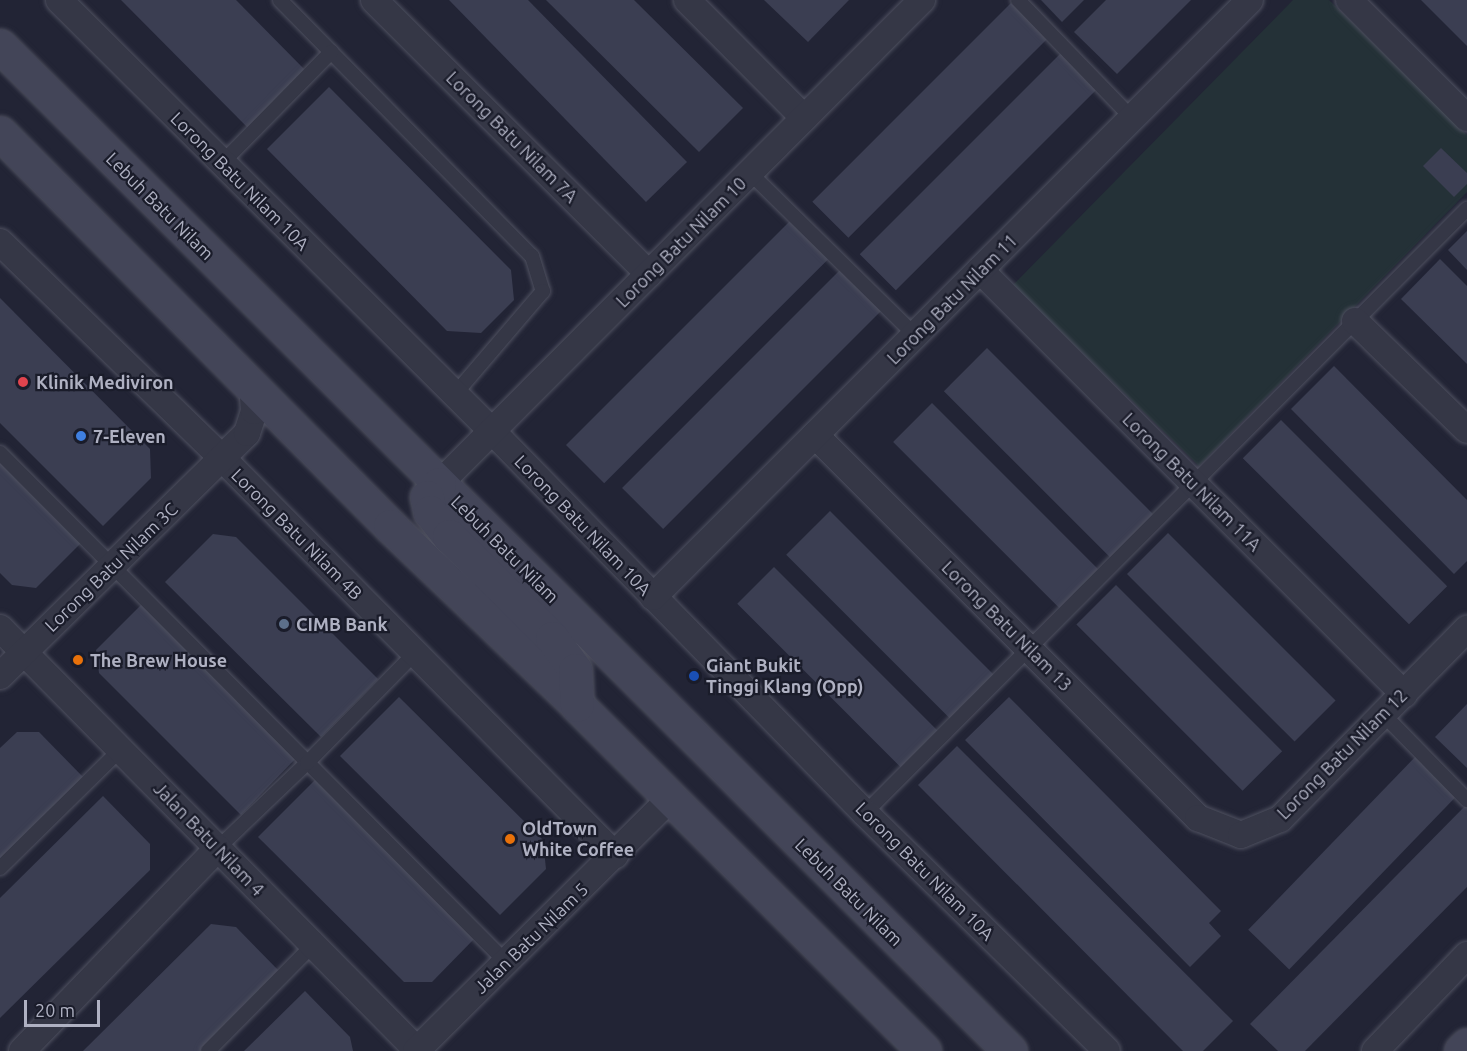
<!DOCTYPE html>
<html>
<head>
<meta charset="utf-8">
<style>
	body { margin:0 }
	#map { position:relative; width:1467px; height:1051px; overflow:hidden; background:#222435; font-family:Ubuntu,sans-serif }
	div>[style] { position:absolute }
	.green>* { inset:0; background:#243137 }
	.building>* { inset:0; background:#3b3e52; transform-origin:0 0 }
	.roads { filter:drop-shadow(0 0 2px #4f5160) drop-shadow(0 0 2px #4f5160) }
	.service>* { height:14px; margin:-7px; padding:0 7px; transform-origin:7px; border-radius:7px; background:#353746 }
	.minor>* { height:26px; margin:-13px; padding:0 13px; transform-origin:13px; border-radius:13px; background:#353746 }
	.secondary>* { height:33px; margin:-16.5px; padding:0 16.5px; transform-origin:16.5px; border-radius:16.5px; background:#434558 }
	.dots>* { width:16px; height:16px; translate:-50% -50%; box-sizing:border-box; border:3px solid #1a1c2a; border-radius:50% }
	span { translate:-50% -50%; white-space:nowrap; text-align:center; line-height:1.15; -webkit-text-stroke:4.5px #1a1c2a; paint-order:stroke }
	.street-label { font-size:18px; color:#afb1c2 }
	.poi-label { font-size:18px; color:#afb1c2; font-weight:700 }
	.left { translate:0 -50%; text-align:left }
	.scale { position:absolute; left:24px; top:1000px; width:76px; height:27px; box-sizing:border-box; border:3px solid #afb1c2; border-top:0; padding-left:8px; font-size:18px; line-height:21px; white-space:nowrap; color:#afb1c2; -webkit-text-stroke:4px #1a1c2a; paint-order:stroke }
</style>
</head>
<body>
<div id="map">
	<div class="green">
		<div style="clip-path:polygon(1293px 0,1329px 0,1467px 135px,1467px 192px,1199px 466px,1013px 285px)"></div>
	</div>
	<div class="building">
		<div style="clip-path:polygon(121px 0,236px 0,306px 71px,248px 128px)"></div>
		<div style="clip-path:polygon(449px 0,528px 0,687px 162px,646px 202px)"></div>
		<div style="clip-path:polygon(546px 0,634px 0,743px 108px,699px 152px)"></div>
		<div style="clip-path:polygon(764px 0,849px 0,808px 42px)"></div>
		<div style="clip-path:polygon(1041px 0,1084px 0,1062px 22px)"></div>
		<div style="clip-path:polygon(1106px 0,1191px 0,1117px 74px,1074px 32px)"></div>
		<div style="clip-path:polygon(1421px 0,1467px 0,1467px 46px)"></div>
		<div style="left:1011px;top:3px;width:51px;height:281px;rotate:45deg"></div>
		<div style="left:1062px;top:52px;width:51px;height:286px;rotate:45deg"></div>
		<div style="clip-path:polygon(329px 87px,511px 270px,514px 300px,481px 333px,447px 331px,267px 149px)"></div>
		<div style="clip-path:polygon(1441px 148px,1467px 173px,1467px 184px,1454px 197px,1423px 166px)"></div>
		<div style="left:793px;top:218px;width:54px;height:321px;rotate:45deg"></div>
		<div style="clip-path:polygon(1467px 231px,1467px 270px,1448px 250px)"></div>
		<div style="clip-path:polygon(1440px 259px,1467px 286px,1467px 364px,1401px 299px)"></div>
		<div style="left:842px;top:268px;width:58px;height:311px;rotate:45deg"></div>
		<div style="clip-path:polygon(0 298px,150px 449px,151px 478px,103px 526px,0 423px)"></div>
		<div style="left:987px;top:348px;width:236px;height:61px;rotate:45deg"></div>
		<div style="clip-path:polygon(1334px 366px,1467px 500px,1467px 561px,1454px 574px,1291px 409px)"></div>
		<div style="left:932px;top:403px;width:235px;height:55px;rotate:45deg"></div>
		<div style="left:1281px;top:420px;width:235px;height:54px;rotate:45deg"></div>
		<div style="clip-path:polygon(0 458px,83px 541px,36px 588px,12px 585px,0 573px)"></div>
		<div style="left:830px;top:511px;width:233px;height:62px;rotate:45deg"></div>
		<div style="left:1168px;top:533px;width:237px;height:58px;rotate:45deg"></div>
		<div style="clip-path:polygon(213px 534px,236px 537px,378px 679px,321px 737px,165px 582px)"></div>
		<div style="left:774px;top:567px;width:235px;height:52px;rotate:45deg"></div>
		<div style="left:1116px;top:585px;width:235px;height:56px;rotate:45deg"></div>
		<div style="clip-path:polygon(144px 602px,298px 756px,241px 815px,99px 673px,96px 650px)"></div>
		<div style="clip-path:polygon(399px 697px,543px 840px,546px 869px,500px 915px,340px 756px)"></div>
		<div style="clip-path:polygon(1009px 697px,1221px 911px,1209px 923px,1221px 936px,1190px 967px,965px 740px)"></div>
		<div style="clip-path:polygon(1467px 704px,1467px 768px,1435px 737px)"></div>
		<div style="clip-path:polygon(17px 732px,39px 732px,84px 778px,0 862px,0 748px)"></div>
		<div style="clip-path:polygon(957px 746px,1233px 1021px,1203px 1051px,1183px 1051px,918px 785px)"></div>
		<div style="left:1417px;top:755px;width:57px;height:243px;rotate:44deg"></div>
		<div style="clip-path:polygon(315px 780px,474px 939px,432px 982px,404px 982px,258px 837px)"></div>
		<div style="clip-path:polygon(103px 796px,150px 844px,150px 870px,0 1018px,0 898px)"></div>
		<div style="clip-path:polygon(1467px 804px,1467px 887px,1305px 1051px,1278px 1051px,1250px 1024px)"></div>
		<div style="clip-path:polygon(211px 924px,236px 927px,282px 974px,204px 1051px,83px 1051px)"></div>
		<div style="clip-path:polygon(305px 991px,350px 1037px,353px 1051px,244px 1051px)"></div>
	</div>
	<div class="roads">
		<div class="service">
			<div style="left:280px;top:0;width:359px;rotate:45.5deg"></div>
			<div style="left:532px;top:256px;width:37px;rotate:73deg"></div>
			<div style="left:543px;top:291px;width:135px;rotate:130.5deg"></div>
			<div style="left:1018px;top:0;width:164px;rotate:46deg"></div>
			<div style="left:222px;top:163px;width:156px;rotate:-45.5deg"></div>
			<div style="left:750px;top:173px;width:231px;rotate:44.5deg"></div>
			<div style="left:0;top:453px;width:718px;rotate:45.17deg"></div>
			<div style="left:1384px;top:715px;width:119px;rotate:45.7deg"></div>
			<div style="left:865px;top:813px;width:853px;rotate:-45.1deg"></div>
			<div style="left:218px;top:848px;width:123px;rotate:-43.7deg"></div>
			<div style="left:307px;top:763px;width:154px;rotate:-45.5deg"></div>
			<div style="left:0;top:868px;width:170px;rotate:-44.5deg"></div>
			<div style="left:208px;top:1051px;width:148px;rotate:-45.3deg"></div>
		</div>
		<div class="minor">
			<div style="left:59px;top:0;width:611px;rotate:44.87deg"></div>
			<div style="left:492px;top:431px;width:534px;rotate:45.68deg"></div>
			<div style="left:865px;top:813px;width:339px;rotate:44.5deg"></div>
			<div style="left:374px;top:0;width:388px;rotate:44.9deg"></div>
			<div style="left:687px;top:0;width:166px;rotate:45.2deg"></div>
			<div style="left:1349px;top:0;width:167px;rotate:45deg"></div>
			<div style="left:0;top:242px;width:310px;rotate:44.2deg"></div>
			<div style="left:222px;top:458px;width:559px;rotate:45.29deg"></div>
			<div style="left:980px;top:270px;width:600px;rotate:45deg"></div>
			<div style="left:1355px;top:321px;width:156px;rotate:44.2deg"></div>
			<div style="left:815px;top:435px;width:542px;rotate:45deg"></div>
			<div style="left:1198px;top:818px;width:46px;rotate:21.6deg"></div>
			<div style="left:1241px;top:835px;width:42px;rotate:-22.3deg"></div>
			<div style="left:1280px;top:819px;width:267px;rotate:-45.5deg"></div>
			<div style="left:439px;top:484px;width:684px;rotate:-45.06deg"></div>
			<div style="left:653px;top:597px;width:844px;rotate:-45deg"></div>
			<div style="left:0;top:628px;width:593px;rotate:45.34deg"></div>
			<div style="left:0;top:676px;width:346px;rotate:-44.5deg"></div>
			<div style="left:247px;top:433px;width:23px;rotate:-72deg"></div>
			<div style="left:254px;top:411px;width:26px;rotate:-94deg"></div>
			<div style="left:22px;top:1051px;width:282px;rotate:-46deg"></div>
			<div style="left:416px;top:1051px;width:358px;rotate:-44.8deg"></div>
			<div style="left:1375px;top:1051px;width:133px;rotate:-46.2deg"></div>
		</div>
		<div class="secondary">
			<div style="left:0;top:46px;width:1425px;rotate:44.86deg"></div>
			<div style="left:0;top:133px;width:554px;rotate:45.22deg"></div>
			<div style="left:390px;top:526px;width:259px;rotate:43.7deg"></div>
			<div style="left:577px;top:705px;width:490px;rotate:44.9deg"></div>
			<div style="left:439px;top:484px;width:18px;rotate:133deg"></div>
			<div style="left:427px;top:497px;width:15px;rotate:79deg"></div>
			<div style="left:430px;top:512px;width:31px;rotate:52deg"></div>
			<div style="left:449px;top:536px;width:145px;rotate:44.7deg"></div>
			<div style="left:552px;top:638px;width:39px;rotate:54deg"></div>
			<div style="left:575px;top:670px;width:35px;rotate:87deg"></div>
			<div style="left:1461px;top:1051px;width:8px;rotate:-45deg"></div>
		</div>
	</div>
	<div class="dots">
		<div style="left:23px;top:382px;background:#e0444e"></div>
		<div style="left:81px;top:436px;background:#3f7fe0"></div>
		<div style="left:284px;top:624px;background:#5c6f8a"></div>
		<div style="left:78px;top:660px;background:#e8710a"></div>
		<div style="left:694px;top:676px;background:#1a4fb4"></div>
		<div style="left:510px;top:839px;background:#e8710a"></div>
	</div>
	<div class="street-label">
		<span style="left:512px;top:137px;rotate:45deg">Lorong Batu Nilam 7A</span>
		<span style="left:240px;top:181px;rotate:45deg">Lorong Batu Nilam 10A</span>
		<span style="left:160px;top:206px;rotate:45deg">Lebuh Batu Nilam</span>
		<span style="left:681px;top:242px;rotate:-45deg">Lorong Batu Nilam 10</span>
		<span style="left:952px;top:299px;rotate:-45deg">Lorong Batu Nilam 11</span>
		<span style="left:1192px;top:482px;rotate:45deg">Lorong Batu Nilam 11A</span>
		<span style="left:583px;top:525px;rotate:46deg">Lorong Batu Nilam 10A</span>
		<span style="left:297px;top:534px;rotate:45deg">Lorong Batu Nilam 4B</span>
		<span style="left:505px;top:549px;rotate:45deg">Lebuh Batu Nilam</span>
		<span style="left:111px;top:567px;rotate:-44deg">Lorong Batu Nilam 3C</span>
		<span style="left:1007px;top:626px;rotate:45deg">Lorong Batu Nilam 13</span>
		<span style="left:1342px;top:754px;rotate:-45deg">Lorong Batu Nilam 12</span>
		<span style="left:209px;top:839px;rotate:46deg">Jalan Batu Nilam 4</span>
		<span style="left:925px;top:871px;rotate:45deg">Lorong Batu Nilam 10A</span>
		<span style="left:849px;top:892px;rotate:45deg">Lebuh Batu Nilam</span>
		<span style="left:531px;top:938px;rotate:-44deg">Jalan Batu Nilam 5</span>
	</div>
	<div class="poi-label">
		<span class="left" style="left:36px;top:382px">Klinik Mediviron</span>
		<span class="left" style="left:93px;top:436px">7-Eleven</span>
		<span class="left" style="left:296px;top:624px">CIMB Bank</span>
		<span class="left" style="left:90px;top:660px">The Brew House</span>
		<span class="left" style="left:706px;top:676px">Giant Bukit<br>Tinggi Klang (Opp)</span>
		<span class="left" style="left:522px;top:839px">OldTown<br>White Coffee</span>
	</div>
	<div class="scale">20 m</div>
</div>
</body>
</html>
